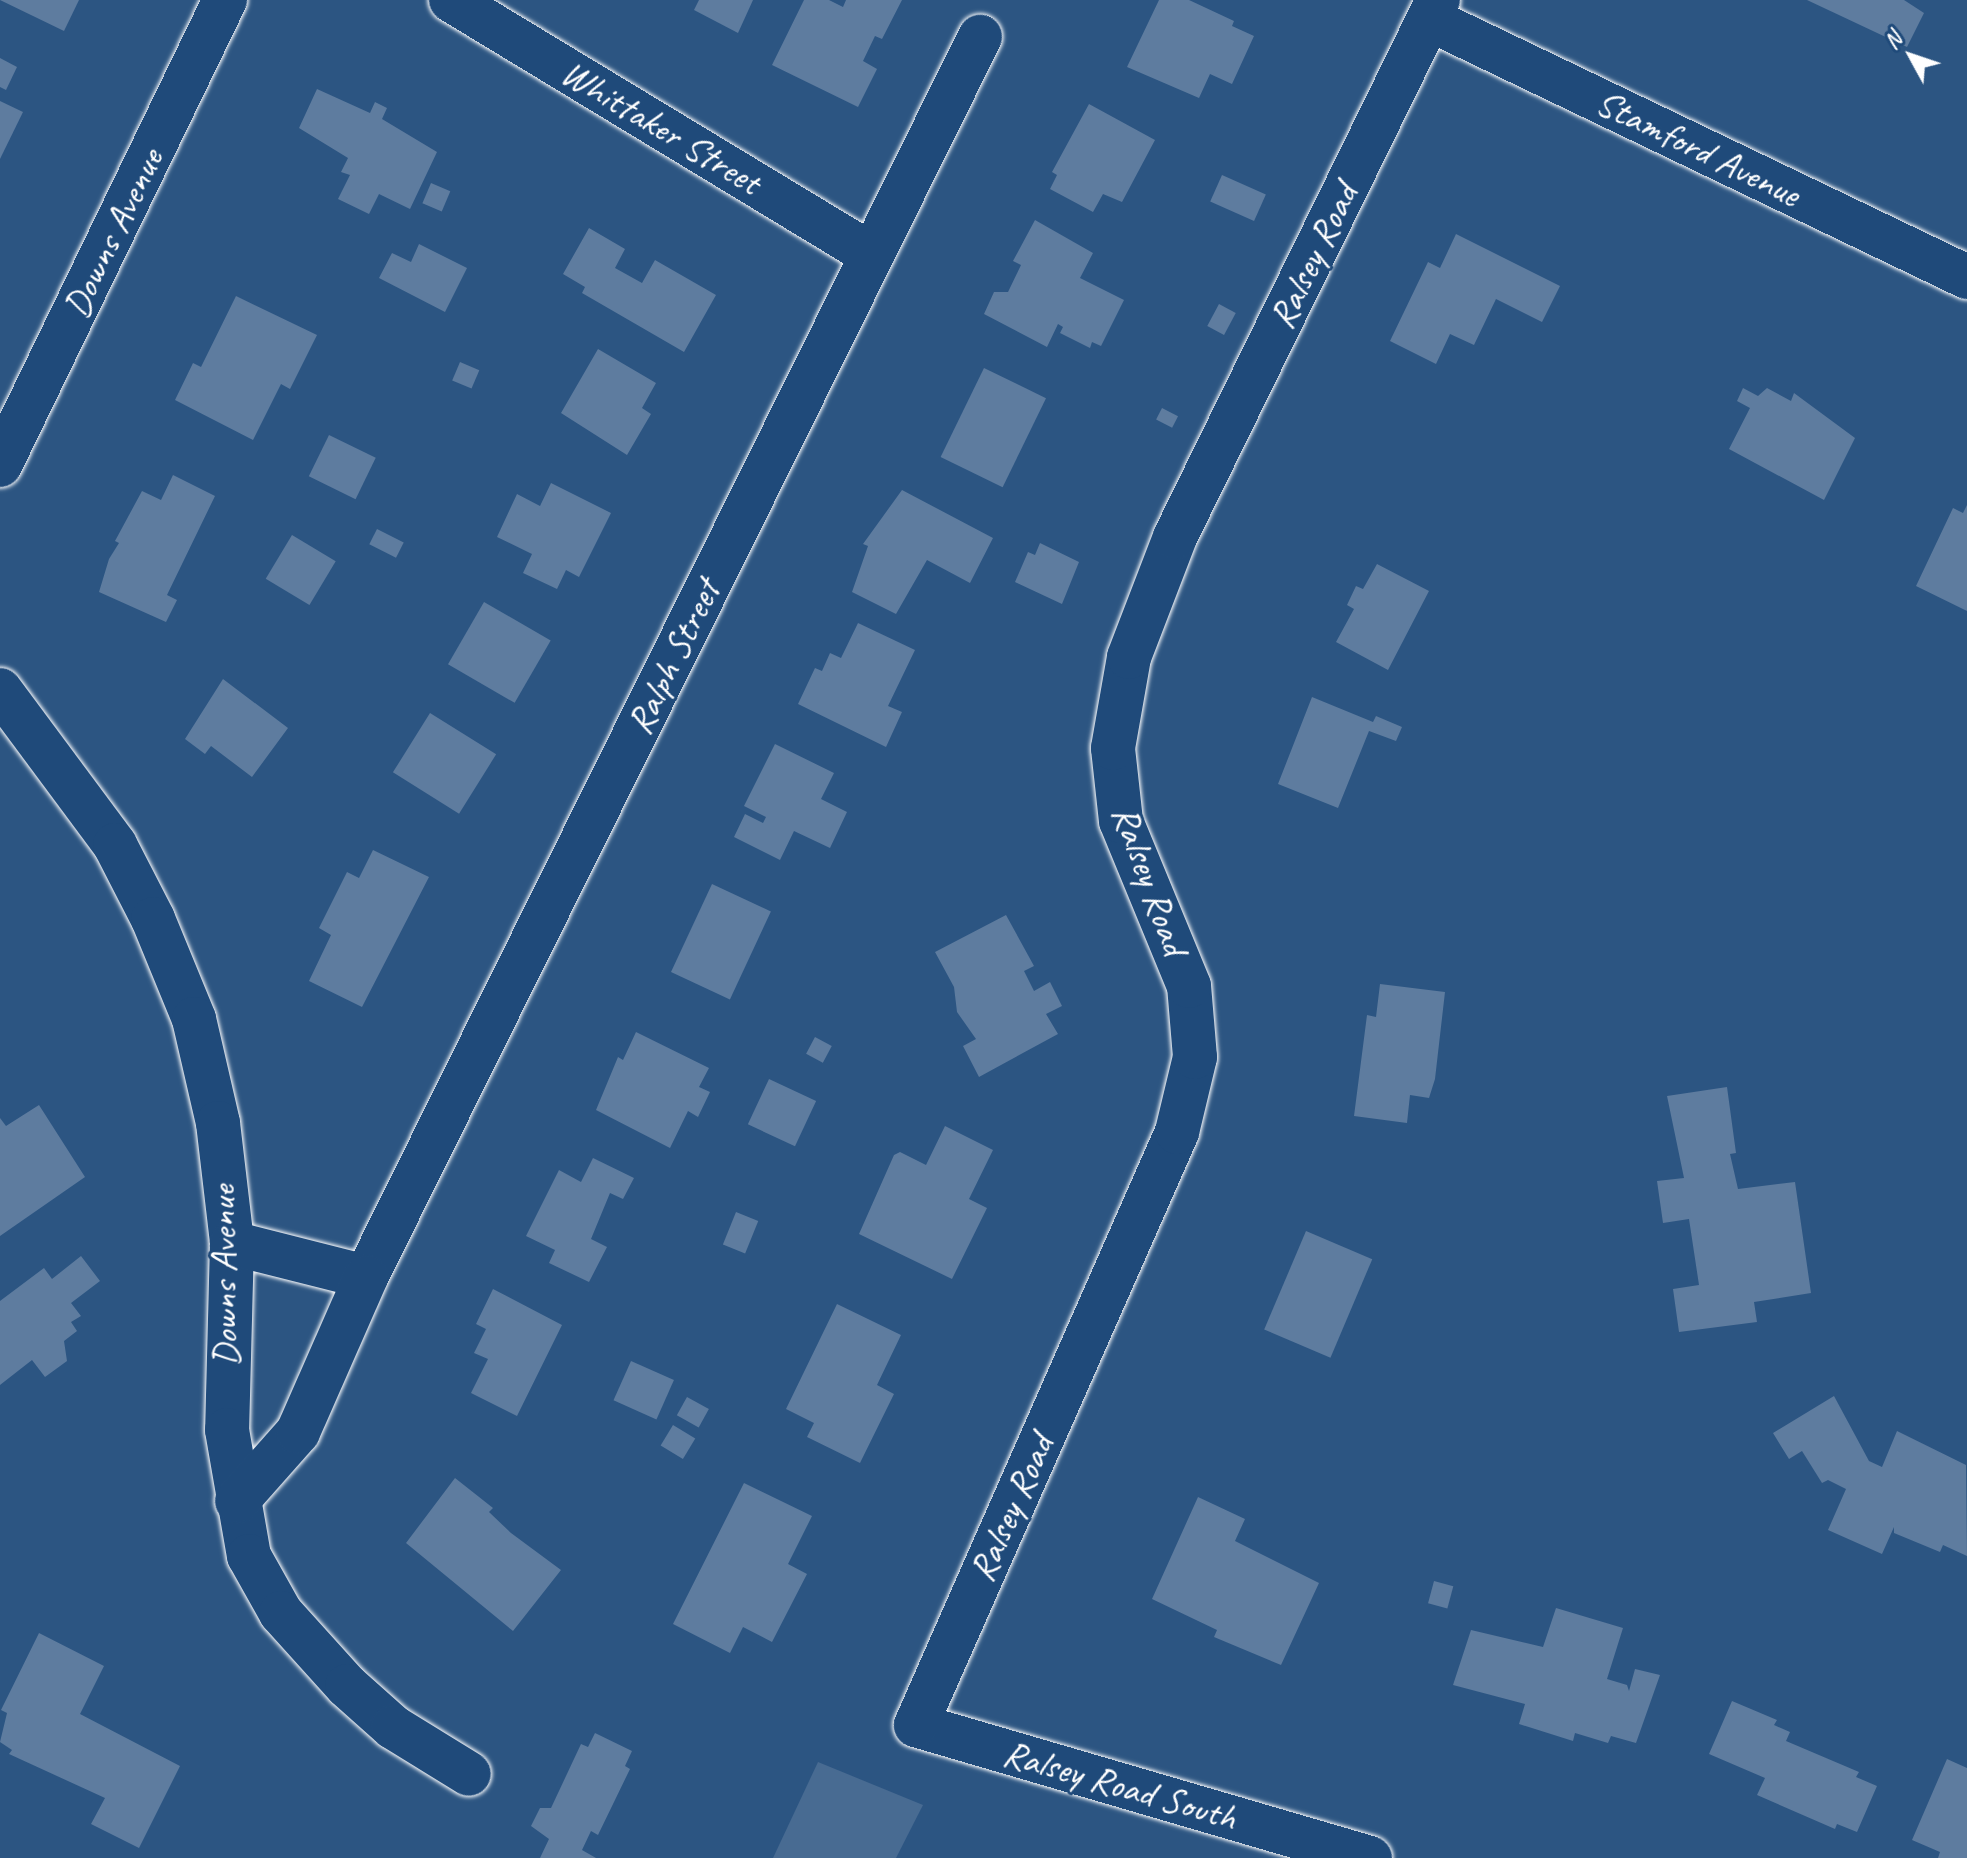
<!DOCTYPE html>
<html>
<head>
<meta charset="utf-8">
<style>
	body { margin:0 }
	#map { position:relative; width:1967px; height:1858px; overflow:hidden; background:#2c5582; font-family:Caveat,sans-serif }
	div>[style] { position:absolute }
	.green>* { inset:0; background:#486b92 }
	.building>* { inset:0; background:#5e7c9f; transform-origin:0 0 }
	.roads { filter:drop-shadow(0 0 2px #fff) drop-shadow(0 0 2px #fff) }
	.street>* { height:44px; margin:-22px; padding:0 22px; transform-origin:22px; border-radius:22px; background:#1f4a7a }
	span { translate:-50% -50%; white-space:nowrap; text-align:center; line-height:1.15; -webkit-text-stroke:6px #1f4a7a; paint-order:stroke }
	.street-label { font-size:38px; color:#fff }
	.north { position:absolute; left:1871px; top:16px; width:80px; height:80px; -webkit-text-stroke:6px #1f4a7a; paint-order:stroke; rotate:310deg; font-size:22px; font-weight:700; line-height:32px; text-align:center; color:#fff }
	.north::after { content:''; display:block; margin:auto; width:28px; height:36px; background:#fff; clip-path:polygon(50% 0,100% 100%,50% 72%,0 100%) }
</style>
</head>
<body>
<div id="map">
	<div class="green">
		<div style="clip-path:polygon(818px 1762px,923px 1805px,896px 1858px,773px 1858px)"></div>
	</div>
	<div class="building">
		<div style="clip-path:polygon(0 0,79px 0,64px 31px)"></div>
		<div style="clip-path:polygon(699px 0,753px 0,738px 33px,694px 10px)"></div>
		<div style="clip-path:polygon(804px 0,829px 0,843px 7px,846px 0,902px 0,882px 39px,875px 36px,863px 61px,877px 69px,858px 107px,772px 65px)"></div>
		<div style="clip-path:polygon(1159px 0,1189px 0,1234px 21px,1232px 26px,1254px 36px,1232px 84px,1210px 74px,1199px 98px,1127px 67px)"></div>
		<div style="clip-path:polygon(1807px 0,1904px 0,1924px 13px,1907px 47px)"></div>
		<div style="clip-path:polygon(0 58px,17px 67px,6px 90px,0 87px)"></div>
		<div style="clip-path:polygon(317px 89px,370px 113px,375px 102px,387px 108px,382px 119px,437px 152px,410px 209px,379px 194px,369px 214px,338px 199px,350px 175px,341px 172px,348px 158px,299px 128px)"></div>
		<div style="clip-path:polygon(0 101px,23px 112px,0 159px)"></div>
		<div style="clip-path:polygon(1089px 104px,1155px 140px,1122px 202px,1103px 194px,1093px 212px,1050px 189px,1057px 175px,1052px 172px)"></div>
		<div style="left:1222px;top:175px;width:48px;height:29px;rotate:24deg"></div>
		<div style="left:431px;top:183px;width:21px;height:22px;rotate:23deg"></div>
		<div style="clip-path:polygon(1035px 220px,1093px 253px,1080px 278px,1124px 300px,1101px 346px,1092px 342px,1090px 348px,1060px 333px,1063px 327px,1058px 324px,1047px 347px,984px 314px,994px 292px,1008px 292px,1021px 265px,1013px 261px)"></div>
		<div style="clip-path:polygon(589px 228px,625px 249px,615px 268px,642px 283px,655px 260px,716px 295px,684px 352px,582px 293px,585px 287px,563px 274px)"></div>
		<div style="clip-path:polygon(1456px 234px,1560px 286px,1542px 322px,1496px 299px,1474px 345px,1450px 334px,1436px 364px,1390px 341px,1428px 262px,1440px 268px)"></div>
		<div style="clip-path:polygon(419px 244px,467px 268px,445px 312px,379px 278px,392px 253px,411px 262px)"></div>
		<div style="clip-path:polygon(236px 296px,317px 335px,290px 389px,281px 384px,253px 440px,175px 400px,193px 363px,201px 367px)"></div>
		<div style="left:1219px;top:304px;width:19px;height:25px;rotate:28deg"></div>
		<div style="clip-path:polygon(598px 349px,656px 383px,642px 408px,651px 414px,627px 455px,561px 413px)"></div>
		<div style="left:460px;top:362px;width:21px;height:20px;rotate:23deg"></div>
		<div style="left:984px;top:368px;width:69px;height:99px;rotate:26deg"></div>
		<div style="clip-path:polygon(1743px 388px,1758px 396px,1767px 388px,1791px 401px,1794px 393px,1855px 438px,1824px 500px,1729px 449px,1750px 408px,1737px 401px)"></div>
		<div style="left:1162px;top:408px;width:18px;height:13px;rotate:27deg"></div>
		<div style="left:329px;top:435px;width:52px;height:46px;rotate:26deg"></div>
		<div style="clip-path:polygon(173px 475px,215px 496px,167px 595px,177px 600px,166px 622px,99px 592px,109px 559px,119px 543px,115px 541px,142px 491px,161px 500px)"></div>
		<div style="clip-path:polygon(551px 483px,611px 513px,579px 577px,566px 570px,557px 589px,523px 573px,532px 554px,497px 537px,517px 494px,540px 506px)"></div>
		<div style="clip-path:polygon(902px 490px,993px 538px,970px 583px,927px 560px,896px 614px,852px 592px,868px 546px,863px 544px)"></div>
		<div style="clip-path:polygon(1967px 505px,1967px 611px,1916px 586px,1953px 508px,1963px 513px)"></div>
		<div style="left:377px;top:529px;width:30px;height:17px;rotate:27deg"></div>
		<div style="left:292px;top:535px;width:51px;height:51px;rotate:31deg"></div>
		<div style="clip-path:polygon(1040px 543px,1079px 562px,1062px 604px,1015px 582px,1028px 552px,1035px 555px)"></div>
		<div style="clip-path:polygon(1377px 564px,1429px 591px,1388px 670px,1336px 642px,1354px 609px,1347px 605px,1356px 586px,1363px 589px)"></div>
		<div style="left:484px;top:602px;width:77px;height:72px;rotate:30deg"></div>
		<div style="clip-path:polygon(858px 623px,915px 650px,888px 706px,902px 712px,886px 747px,798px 704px,815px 668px,822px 671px,830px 653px,841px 658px)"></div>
		<div style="clip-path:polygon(223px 679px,288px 728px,252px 777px,211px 746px,205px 754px,185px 739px)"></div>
		<div style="clip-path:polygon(1312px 697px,1373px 722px,1376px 716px,1402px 727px,1396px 741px,1369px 731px,1338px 808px,1278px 784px)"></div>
		<div style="left:430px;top:713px;width:78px;height:70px;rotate:32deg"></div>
		<div style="clip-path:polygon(775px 744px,834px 773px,821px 799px,847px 812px,830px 848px,794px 831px,780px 860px,734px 837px,745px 814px,763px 823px,766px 817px,744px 806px)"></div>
		<div style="clip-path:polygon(373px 850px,429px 877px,362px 1007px,309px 981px,331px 935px,319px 928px,347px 872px,359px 878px)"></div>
		<div style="left:712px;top:884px;width:65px;height:97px;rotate:25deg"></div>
		<div style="clip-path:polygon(1006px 915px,1034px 966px,1024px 971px,1034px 991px,1050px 982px,1062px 1006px,1046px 1014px,1058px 1034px,979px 1077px,963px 1046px,976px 1039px,957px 1012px,954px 987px,935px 952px)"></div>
		<div style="clip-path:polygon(1380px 984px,1445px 992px,1435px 1079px,1429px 1098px,1410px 1095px,1407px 1123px,1354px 1116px,1367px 1015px,1376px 1017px)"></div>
		<div style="clip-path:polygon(636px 1032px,709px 1068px,699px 1087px,710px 1092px,698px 1117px,688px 1111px,670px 1148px,596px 1110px,618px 1057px,623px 1060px)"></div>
		<div style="left:815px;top:1037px;width:19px;height:19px;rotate:28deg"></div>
		<div style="left:769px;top:1079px;width:52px;height:50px;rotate:25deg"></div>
		<div style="clip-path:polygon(1727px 1087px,1736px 1153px,1730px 1154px,1738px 1189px,1795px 1182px,1811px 1293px,1754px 1302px,1757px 1322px,1679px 1332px,1673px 1289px,1699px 1285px,1689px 1219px,1663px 1223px,1657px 1181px,1684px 1178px,1667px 1096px)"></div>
		<div style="clip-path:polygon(39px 1105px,85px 1177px,0 1236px,0 1118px,6px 1126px)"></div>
		<div style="clip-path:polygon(945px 1126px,993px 1150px,969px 1199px,987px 1208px,952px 1279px,859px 1234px,894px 1155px,900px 1152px,926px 1165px)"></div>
		<div style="clip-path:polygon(593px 1158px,634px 1178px,623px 1199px,610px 1193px,591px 1239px,607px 1247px,589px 1282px,549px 1263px,555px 1250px,526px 1236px,559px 1170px,581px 1182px)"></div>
		<div style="left:736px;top:1212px;width:24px;height:35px;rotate:22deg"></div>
		<div style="left:1306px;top:1231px;width:72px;height:107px;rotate:23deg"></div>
		<div style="clip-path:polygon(81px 1256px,100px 1281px,71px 1303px,81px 1316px,71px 1322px,77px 1331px,64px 1341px,67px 1361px,45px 1377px,32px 1360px,0 1385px,0 1301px,44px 1268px,52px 1279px)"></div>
		<div style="clip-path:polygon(493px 1289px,562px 1325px,517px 1416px,471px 1393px,488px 1359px,474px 1353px,486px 1329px,476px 1324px)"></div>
		<div style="clip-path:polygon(837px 1304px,901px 1335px,877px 1385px,894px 1394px,860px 1463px,807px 1437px,814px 1423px,786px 1409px)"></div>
		<div style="left:631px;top:1361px;width:47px;height:43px;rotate:24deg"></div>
		<div style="clip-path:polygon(1834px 1396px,1869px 1461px,1882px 1467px,1897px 1431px,1966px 1465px,1967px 1556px,1943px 1545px,1940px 1552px,1894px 1533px,1894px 1527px,1882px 1554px,1828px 1530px,1846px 1489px,1828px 1480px,1822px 1483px,1802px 1451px,1789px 1459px,1773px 1433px)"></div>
		<div style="left:687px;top:1397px;width:25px;height:21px;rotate:29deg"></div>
		<div style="left:673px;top:1425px;width:26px;height:24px;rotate:31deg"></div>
		<div style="clip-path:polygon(455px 1478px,493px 1508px,489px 1512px,511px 1533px,561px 1570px,513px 1631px,406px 1543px)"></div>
		<div style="clip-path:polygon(744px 1483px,812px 1516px,788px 1564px,807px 1574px,772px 1642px,743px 1627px,730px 1653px,673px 1624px)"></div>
		<div style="clip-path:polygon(1198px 1497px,1245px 1519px,1235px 1541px,1319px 1583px,1281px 1665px,1214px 1637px,1217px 1630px,1152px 1599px)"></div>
		<div style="left:1434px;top:1581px;width:20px;height:23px;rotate:15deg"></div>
		<div style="clip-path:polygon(1556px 1608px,1623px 1628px,1607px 1679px,1627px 1685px,1629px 1691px,1635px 1669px,1660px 1675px,1636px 1743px,1611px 1736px,1608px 1743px,1575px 1733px,1573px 1741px,1519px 1724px,1525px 1704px,1453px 1685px,1471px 1630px,1543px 1647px)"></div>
		<div style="clip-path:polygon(39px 1633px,104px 1666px,80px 1714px,180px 1766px,139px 1848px,91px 1824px,105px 1798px,9px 1754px,12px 1750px,0 1742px,7px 1713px,1px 1710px)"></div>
		<div style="clip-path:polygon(1732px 1701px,1777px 1720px,1774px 1725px,1790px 1732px,1786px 1741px,1859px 1772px,1856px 1777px,1877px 1786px,1857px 1832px,1837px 1824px,1835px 1829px,1757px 1795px,1765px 1778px,1709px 1754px)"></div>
		<div style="clip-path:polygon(595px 1733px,632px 1751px,625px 1766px,630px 1769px,598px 1835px,591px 1831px,582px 1850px,596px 1858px,540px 1858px,549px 1839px,531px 1826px,540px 1808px,551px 1808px,581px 1744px,588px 1747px)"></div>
		<div style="clip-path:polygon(1947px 1759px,1967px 1768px,1967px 1858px,1938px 1858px,1940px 1852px,1912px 1840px)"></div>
	</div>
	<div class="roads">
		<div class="street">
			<div style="left:451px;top:0;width:492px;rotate:31.2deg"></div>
			<div style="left:1429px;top:19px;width:597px;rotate:25.62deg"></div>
			<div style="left:0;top:465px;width:517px;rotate:-64.18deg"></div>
			<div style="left:0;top:690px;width:193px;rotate:53.4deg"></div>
			<div style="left:115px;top:845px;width:83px;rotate:62.8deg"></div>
			<div style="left:153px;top:919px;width:108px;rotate:67.7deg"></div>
			<div style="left:194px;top:1019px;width:107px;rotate:77deg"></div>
			<div style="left:218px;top:1123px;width:121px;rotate:83.3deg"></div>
			<div style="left:232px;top:1243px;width:187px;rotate:91.5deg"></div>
			<div style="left:227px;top:1430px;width:128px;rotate:80.1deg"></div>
			<div style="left:249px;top:1556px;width:65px;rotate:60.7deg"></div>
			<div style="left:281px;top:1613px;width:98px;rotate:47.9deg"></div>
			<div style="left:347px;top:1686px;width:62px;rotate:41.7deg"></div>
			<div style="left:393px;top:1727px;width:89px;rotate:31.7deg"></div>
			<div style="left:232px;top:1243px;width:138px;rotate:14.2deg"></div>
			<div style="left:366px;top:1277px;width:1384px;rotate:-63.66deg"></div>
			<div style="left:237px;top:1501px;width:92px;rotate:-48.5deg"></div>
			<div style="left:298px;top:1432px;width:169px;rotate:-66.3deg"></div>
			<div style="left:1370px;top:1858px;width:473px;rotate:-163.7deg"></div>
			<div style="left:916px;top:1725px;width:648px;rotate:-66.24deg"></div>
			<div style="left:1177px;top:1132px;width:77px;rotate:-76.5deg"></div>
			<div style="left:1195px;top:1057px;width:71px;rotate:-94.8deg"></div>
			<div style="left:1189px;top:986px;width:178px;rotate:-112.4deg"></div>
			<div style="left:1121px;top:821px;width:73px;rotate:-96.3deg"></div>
			<div style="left:1113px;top:748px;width:92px;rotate:-80deg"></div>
			<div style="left:1129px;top:657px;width:129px;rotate:-69deg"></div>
			<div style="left:1175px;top:537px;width:598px;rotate:-63.91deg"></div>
		</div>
	</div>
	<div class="street-label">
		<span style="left:661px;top:127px;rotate:31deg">Whittaker Street</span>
		<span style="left:1698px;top:148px;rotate:26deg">Stamford Avenue</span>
		<span style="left:113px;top:233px;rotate:-64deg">Downs Avenue</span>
		<span style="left:1313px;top:256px;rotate:-64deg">Ralsey Road</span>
		<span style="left:673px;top:657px;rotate:-64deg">Ralph Street</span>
		<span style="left:1150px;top:880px;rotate:70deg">Ralsey Road</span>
		<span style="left:224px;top:1276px;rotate:-91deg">Downs Avenue</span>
		<span style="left:1011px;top:1508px;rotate:-66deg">Ralsey Road</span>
		<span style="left:1120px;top:1785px;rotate:16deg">Ralsey Road South</span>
	</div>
	<div class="north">N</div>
</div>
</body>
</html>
